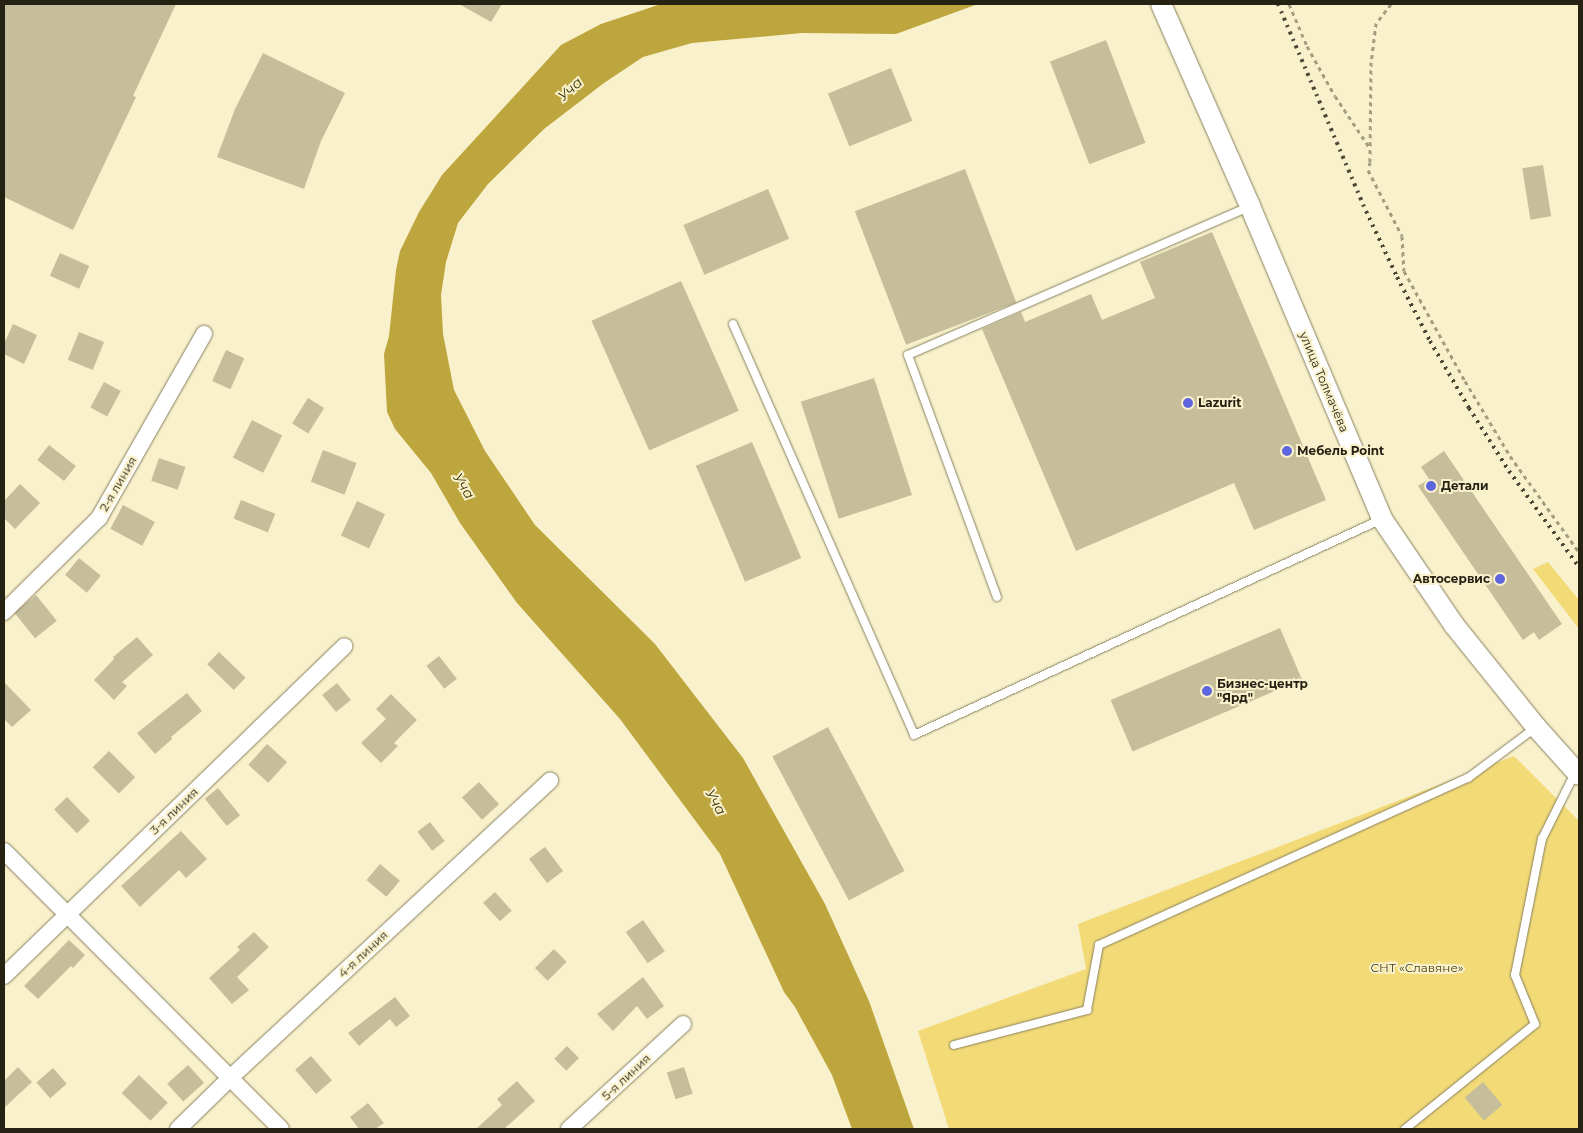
<!DOCTYPE html>
<html>
<head>
<meta charset="utf-8">
<style>
	body { margin:0 }
	#map { position:relative; width:1583px; height:1133px; overflow:hidden; background:#f9f1cc; font-family:Montserrat,sans-serif }
	div>[style] { position:absolute }
	.green>* { inset:0; background:#f2da77 }
	.water>* { inset:0; background:#bea63e }
	.building>* { inset:0; background:#c6be9a; transform-origin:0 0 }
	.path>* { height:3px; margin-top:-1.5px; transform-origin:0; background:repeating-linear-gradient(90deg,#a39d81 0 4px,transparent 0 8px) }
	.roads { filter:drop-shadow(0 0 1px #88805f) drop-shadow(0 0 1px #88805f) }
	.service>* { height:8px; margin:-4px; padding:0 4px; transform-origin:4px; border-radius:4px; background:#fff }
	.minor>* { height:16px; margin:-8px; padding:0 8px; transform-origin:8px; border-radius:8px; background:#fff }
	.tertiary>* { height:20px; margin:-10px; padding:0 10px; transform-origin:10px; border-radius:10px; background:#fff }
	.rail>* { height:4px; margin-top:-2px; transform-origin:0; background:repeating-linear-gradient(90deg,#4b4735 0 2.5px,transparent 0 7.5px) }
	.dots>* { width:14px; height:14px; translate:-50% -50%; box-sizing:border-box; border:2px solid #f9f1cc; border-radius:50% }
	span { translate:-50% -50%; white-space:nowrap; text-align:center; line-height:1.15; -webkit-text-stroke:4px #f9f1cc; paint-order:stroke }
	.street-label { font-size:12px; color:#252214 }
	.poi-label { font-size:12px; color:#252214; font-weight:700 }
	.left { translate:0 -50%; text-align:left }
	.right { translate:-100% -50%; text-align:right }
	.park-label { font-size:12px; color:#463d11 }
	.water-label { font-size:14px; color:#3a3002; font-style:italic }
	.frame { position:absolute; inset:0; border:5px solid #252214; pointer-events:none }
</style>
</head>
<body>
<div id="map">
	<div class="green">
		<div style="clip-path:polygon(1548px 562px,1579px 600px,1579px 629px,1533px 569px)"></div>
		<div style="clip-path:polygon(1514px 756px,1579px 821px,1579px 1129px,949px 1129px,918px 1031px,1086px 969px,1078px 924px)"></div>
	</div>
	<div class="water">
		<div style="clip-path:polygon(675px 4px,978px 4px,896px 34px,802px 33px,692px 43px,643px 57px,604px 83px,544px 129px,488px 184px,458px 223px,446px 262px,441px 295px,443px 334px,454px 390px,485px 451px,535px 525px,655px 644px,743px 758px,825px 904px,869px 1001px,914px 1129px,852px 1129px,832px 1075px,795px 1007px,784px 992px,720px 854px,620px 719px,517px 603px,460px 523px,431px 473px,395px 429px,387px 412px,384px 354px,389px 336px,396px 270px,400px 251px,419px 212px,442px 175px,561px 45px,601px 24px,658px 5px)"></div>
	</div>
	<div class="building">
		<div style="clip-path:polygon(4px 4px,176px 4px,133px 96px,136px 97px,73px 230px,4px 197px)"></div>
		<div style="clip-path:polygon(459px 4px,502px 4px,491px 22px)"></div>
		<div style="left:1106px;top:40px;width:110px;height:60px;rotate:69deg"></div>
		<div style="clip-path:polygon(263px 53px,345px 93px,321px 141px,304px 189px,217px 157px,235px 109px)"></div>
		<div style="left:891px;top:68px;width:57px;height:68px;rotate:68deg"></div>
		<div style="left:1543px;top:165px;width:52px;height:21px;rotate:81deg"></div>
		<div style="left:965px;top:169px;width:143px;height:118px;rotate:69deg"></div>
		<div style="left:768px;top:189px;width:54px;height:92px;rotate:67deg"></div>
		<div style="clip-path:polygon(1212px 232px,1326px 500px,1254px 530px,1234px 483px,1076px 551px,982px 329px,1021px 312px,1025px 322px,1091px 294px,1102px 320px,1155px 298px,1140px 262px)"></div>
		<div style="left:60px;top:253px;width:32px;height:25px;rotate:24deg"></div>
		<div style="left:681px;top:281px;width:142px;height:98px;rotate:66deg"></div>
		<div style="clip-path:polygon(13px 324px,37px 335px,24px 364px,4px 354px,4px 344px)"></div>
		<div style="left:79px;top:332px;width:27px;height:30px;rotate:22deg"></div>
		<div style="left:226px;top:350px;width:20px;height:34px;rotate:24deg"></div>
		<div style="left:874px;top:378px;width:123px;height:77px;rotate:72deg"></div>
		<div style="left:104px;top:382px;width:19px;height:29px;rotate:28deg"></div>
		<div style="left:308px;top:398px;width:19px;height:30px;rotate:32deg"></div>
		<div style="left:252px;top:420px;width:34px;height:42px;rotate:27deg"></div>
		<div style="left:752px;top:442px;width:126px;height:61px;rotate:67deg"></div>
		<div style="left:49px;top:445px;width:34px;height:19px;rotate:38deg"></div>
		<div style="left:323px;top:450px;width:36px;height:34px;rotate:21deg"></div>
		<div style="clip-path:polygon(1444px 451px,1562px 624px,1539px 640px,1534px 632px,1523px 640px,1418px 486px,1429px 479px,1421px 467px)"></div>
		<div style="left:159px;top:458px;width:28px;height:24px;rotate:19deg"></div>
		<div style="clip-path:polygon(20px 484px,40px 503px,15px 529px,4px 518px,4px 501px)"></div>
		<div style="left:241px;top:500px;width:37px;height:20px;rotate:22deg"></div>
		<div style="left:357px;top:501px;width:31px;height:38px;rotate:25deg"></div>
		<div style="left:123px;top:505px;width:36px;height:27px;rotate:28deg"></div>
		<div style="left:79px;top:558px;width:28px;height:22px;rotate:39deg"></div>
		<div style="left:36px;top:595px;width:33px;height:28px;rotate:51deg"></div>
		<div style="left:1280px;top:628px;width:56px;height:184px;rotate:67deg"></div>
		<div style="clip-path:polygon(137px 637px,153px 655px,122px 682px,127px 686px,114px 700px,94px 680px,114px 659px,113px 657px)"></div>
		<div style="left:219px;top:652px;width:37px;height:17px;rotate:44deg"></div>
		<div style="left:439px;top:656px;width:29px;height:16px;rotate:52deg"></div>
		<div style="clip-path:polygon(4px 682px,31px 710px,12px 727px,4px 719px)"></div>
		<div style="left:337px;top:683px;width:22px;height:19px;rotate:51deg"></div>
		<div style="clip-path:polygon(187px 693px,202px 711px,171px 737px,172px 739px,155px 754px,137px 733px)"></div>
		<div style="clip-path:polygon(391px 694px,417px 720px,394px 743px,398px 746px,381px 763px,361px 743px,386px 719px,376px 709px)"></div>
		<div style="left:828px;top:727px;width:163px;height:63px;rotate:62deg"></div>
		<div style="left:267px;top:744px;width:27px;height:28px;rotate:42deg"></div>
		<div style="left:109px;top:751px;width:37px;height:23px;rotate:45deg"></div>
		<div style="left:479px;top:782px;width:30px;height:23px;rotate:48deg"></div>
		<div style="left:218px;top:788px;width:35px;height:17px;rotate:51deg"></div>
		<div style="left:67px;top:797px;width:33px;height:18px;rotate:46deg"></div>
		<div style="left:430px;top:822px;width:24px;height:16px;rotate:52deg"></div>
		<div style="clip-path:polygon(181px 831px,207px 859px,186px 878px,179px 870px,140px 907px,121px 886px)"></div>
		<div style="left:545px;top:847px;width:30px;height:20px;rotate:53deg"></div>
		<div style="left:380px;top:864px;width:26px;height:21px;rotate:40deg"></div>
		<div style="left:495px;top:892px;width:25px;height:16px;rotate:48deg"></div>
		<div style="left:643px;top:920px;width:38px;height:21px;rotate:55deg"></div>
		<div style="clip-path:polygon(254px 932px,269px 947px,237px 977px,249px 990px,232px 1004px,209px 978px,240px 950px,237px 947px)"></div>
		<div style="clip-path:polygon(69px 940px,85px 955px,73px 968px,71px 966px,38px 999px,24px 986px)"></div>
		<div style="left:554px;top:949px;width:18px;height:27px;rotate:45deg"></div>
		<div style="clip-path:polygon(643px 977px,664px 1006px,647px 1019px,637px 1006px,613px 1031px,597px 1014px)"></div>
		<div style="clip-path:polygon(395px 997px,410px 1016px,396px 1027px,390px 1019px,359px 1046px,348px 1033px)"></div>
		<div style="left:567px;top:1046px;width:17px;height:18px;rotate:45deg"></div>
		<div style="left:311px;top:1056px;width:32px;height:21px;rotate:49deg"></div>
		<div style="left:188px;top:1065px;width:24px;height:28px;rotate:48deg"></div>
		<div style="clip-path:polygon(18px 1067px,32px 1082px,4px 1108px,4px 1081px)"></div>
		<div style="left:684px;top:1067px;width:28px;height:18px;rotate:72deg"></div>
		<div style="left:53px;top:1068px;width:21px;height:22px;rotate:49deg"></div>
		<div style="left:139px;top:1075px;width:40px;height:25px;rotate:44deg"></div>
		<div style="clip-path:polygon(517px 1081px,535px 1101px,504px 1129px,476px 1129px,502px 1105px,497px 1099px)"></div>
		<div style="left:1483px;top:1082px;width:30px;height:24px;rotate:50deg"></div>
		<div style="clip-path:polygon(368px 1103px,384px 1123px,375px 1129px,359px 1129px,350px 1117px)"></div>
	</div>
	<div class="path">
		<div style="left:1289px;top:4px;width:46px;rotate:66.8deg"></div>
		<div style="left:1307px;top:46px;width:57px;rotate:60.8deg"></div>
		<div style="left:1335px;top:96px;width:63px;rotate:56.1deg"></div>
		<div style="left:1391px;top:4px;width:24px;rotate:128deg"></div>
		<div style="left:1376px;top:23px;width:39px;rotate:97deg"></div>
		<div style="left:1371px;top:62px;width:100px;rotate:90.6deg"></div>
		<div style="left:1370px;top:162px;width:8px;rotate:104deg"></div>
		<div style="left:1368px;top:170px;width:74px;rotate:62.7deg"></div>
		<div style="left:1402px;top:236px;width:35px;rotate:87deg"></div>
		<div style="left:1404px;top:271px;width:126px;rotate:61deg"></div>
		<div style="left:1465px;top:381px;width:87px;rotate:59deg"></div>
		<div style="left:1510px;top:456px;width:118px;rotate:54.3deg"></div>
	</div>
	<div class="roads">
		<div class="service">
			<div style="left:733px;top:324px;width:449px;rotate:66.2deg"></div>
			<div style="left:914px;top:735px;width:515px;rotate:-24.78deg"></div>
			<div style="left:997px;top:597px;width:258px;rotate:-110.2deg"></div>
			<div style="left:908px;top:355px;width:371px;rotate:-23.5deg"></div>
			<div style="left:954px;top:1045px;width:138px;rotate:-14.7deg"></div>
			<div style="left:1087px;top:1010px;width:66px;rotate:-79.5deg"></div>
			<div style="left:1099px;top:945px;width:405px;rotate:-24.4deg"></div>
			<div style="left:1468px;top:778px;width:84px;rotate:-36.7deg"></div>
			<div style="left:1405px;top:1129px;width:167px;rotate:-38.9deg"></div>
			<div style="left:1535px;top:1024px;width:53px;rotate:-112.2deg"></div>
			<div style="left:1515px;top:975px;width:139px;rotate:-78.8deg"></div>
			<div style="left:1542px;top:839px;width:74px;rotate:-63.4deg"></div>
		</div>
		<div class="minor">
			<div style="left:4px;top:612px;width:134px;rotate:-44.7deg"></div>
			<div style="left:99px;top:518px;width:212px;rotate:-60.3deg"></div>
			<div style="left:4px;top:851px;width:392px;rotate:45.1deg"></div>
			<div style="left:4px;top:976px;width:474px;rotate:-44.1deg"></div>
			<div style="left:178px;top:1129px;width:73px;rotate:-44.4deg"></div>
			<div style="left:230px;top:1078px;width:437px;rotate:-42.9deg"></div>
			<div style="left:569px;top:1129px;width:155px;rotate:-42.6deg"></div>
		</div>
		<div class="tertiary">
			<div style="left:1161px;top:4px;width:221px;rotate:66.2deg"></div>
			<div style="left:1250px;top:206px;width:340px;rotate:67.1deg"></div>
			<div style="left:1382px;top:519px;width:128px;rotate:55.8deg"></div>
			<div style="left:1454px;top:625px;width:131px;rotate:51.2deg"></div>
			<div style="left:1536px;top:727px;width:64px;rotate:48.1deg"></div>
		</div>
	</div>
	<div class="rail">
		<div style="left:1278px;top:4px;width:225px;rotate:67deg"></div>
		<div style="left:1366px;top:211px;width:73px;rotate:64.8deg"></div>
		<div style="left:1397px;top:277px;width:72px;rotate:62.7deg"></div>
		<div style="left:1430px;top:341px;width:78px;rotate:59.8deg"></div>
		<div style="left:1469px;top:408px;width:75px;rotate:57.6deg"></div>
		<div style="left:1509px;top:471px;width:119px;rotate:53.9deg"></div>
	</div>
	<div class="dots">
		<div style="left:1188px;top:403px;background:#5e66de"></div>
		<div style="left:1287px;top:451px;background:#5e66de"></div>
		<div style="left:1431px;top:486px;background:#5e66de"></div>
		<div style="left:1500px;top:579px;background:#5e66de"></div>
		<div style="left:1207px;top:691px;background:#5e66de"></div>
	</div>
	<div class="street-label">
		<span style="left:1324px;top:382px;rotate:67deg">улица Толмачёва</span>
		<span style="left:118px;top:484px;rotate:-60deg">2-я линия</span>
		<span style="left:174px;top:811px;rotate:-44deg">3-я линия</span>
		<span style="left:363px;top:954px;rotate:-43deg">4-я линия</span>
		<span style="left:626px;top:1077px;rotate:-43deg">5-я линия</span>
	</div>
	<div class="poi-label">
		<span class="left" style="left:1198px;top:403px">Lazurit</span>
		<span class="left" style="left:1297px;top:451px">Мебель Point</span>
		<span class="left" style="left:1441px;top:486px">Детали</span>
		<span class="right" style="left:1490px;top:579px">Автосервис</span>
		<span class="left" style="left:1217px;top:691px">Бизнес-центр<br>"Ярд"</span>
	</div>
	<div class="park-label">
		<span style="left:1417px;top:968px">СНТ «Славяне»</span>
	</div>
	<div class="water-label">
		<span style="left:570px;top:89px;rotate:-42deg">Уча</span>
		<span style="left:464px;top:486px;rotate:58deg">Уча</span>
		<span style="left:716px;top:802px;rotate:61deg">Уча</span>
	</div>
	<div class="frame"></div>
</div>
</body>
</html>
